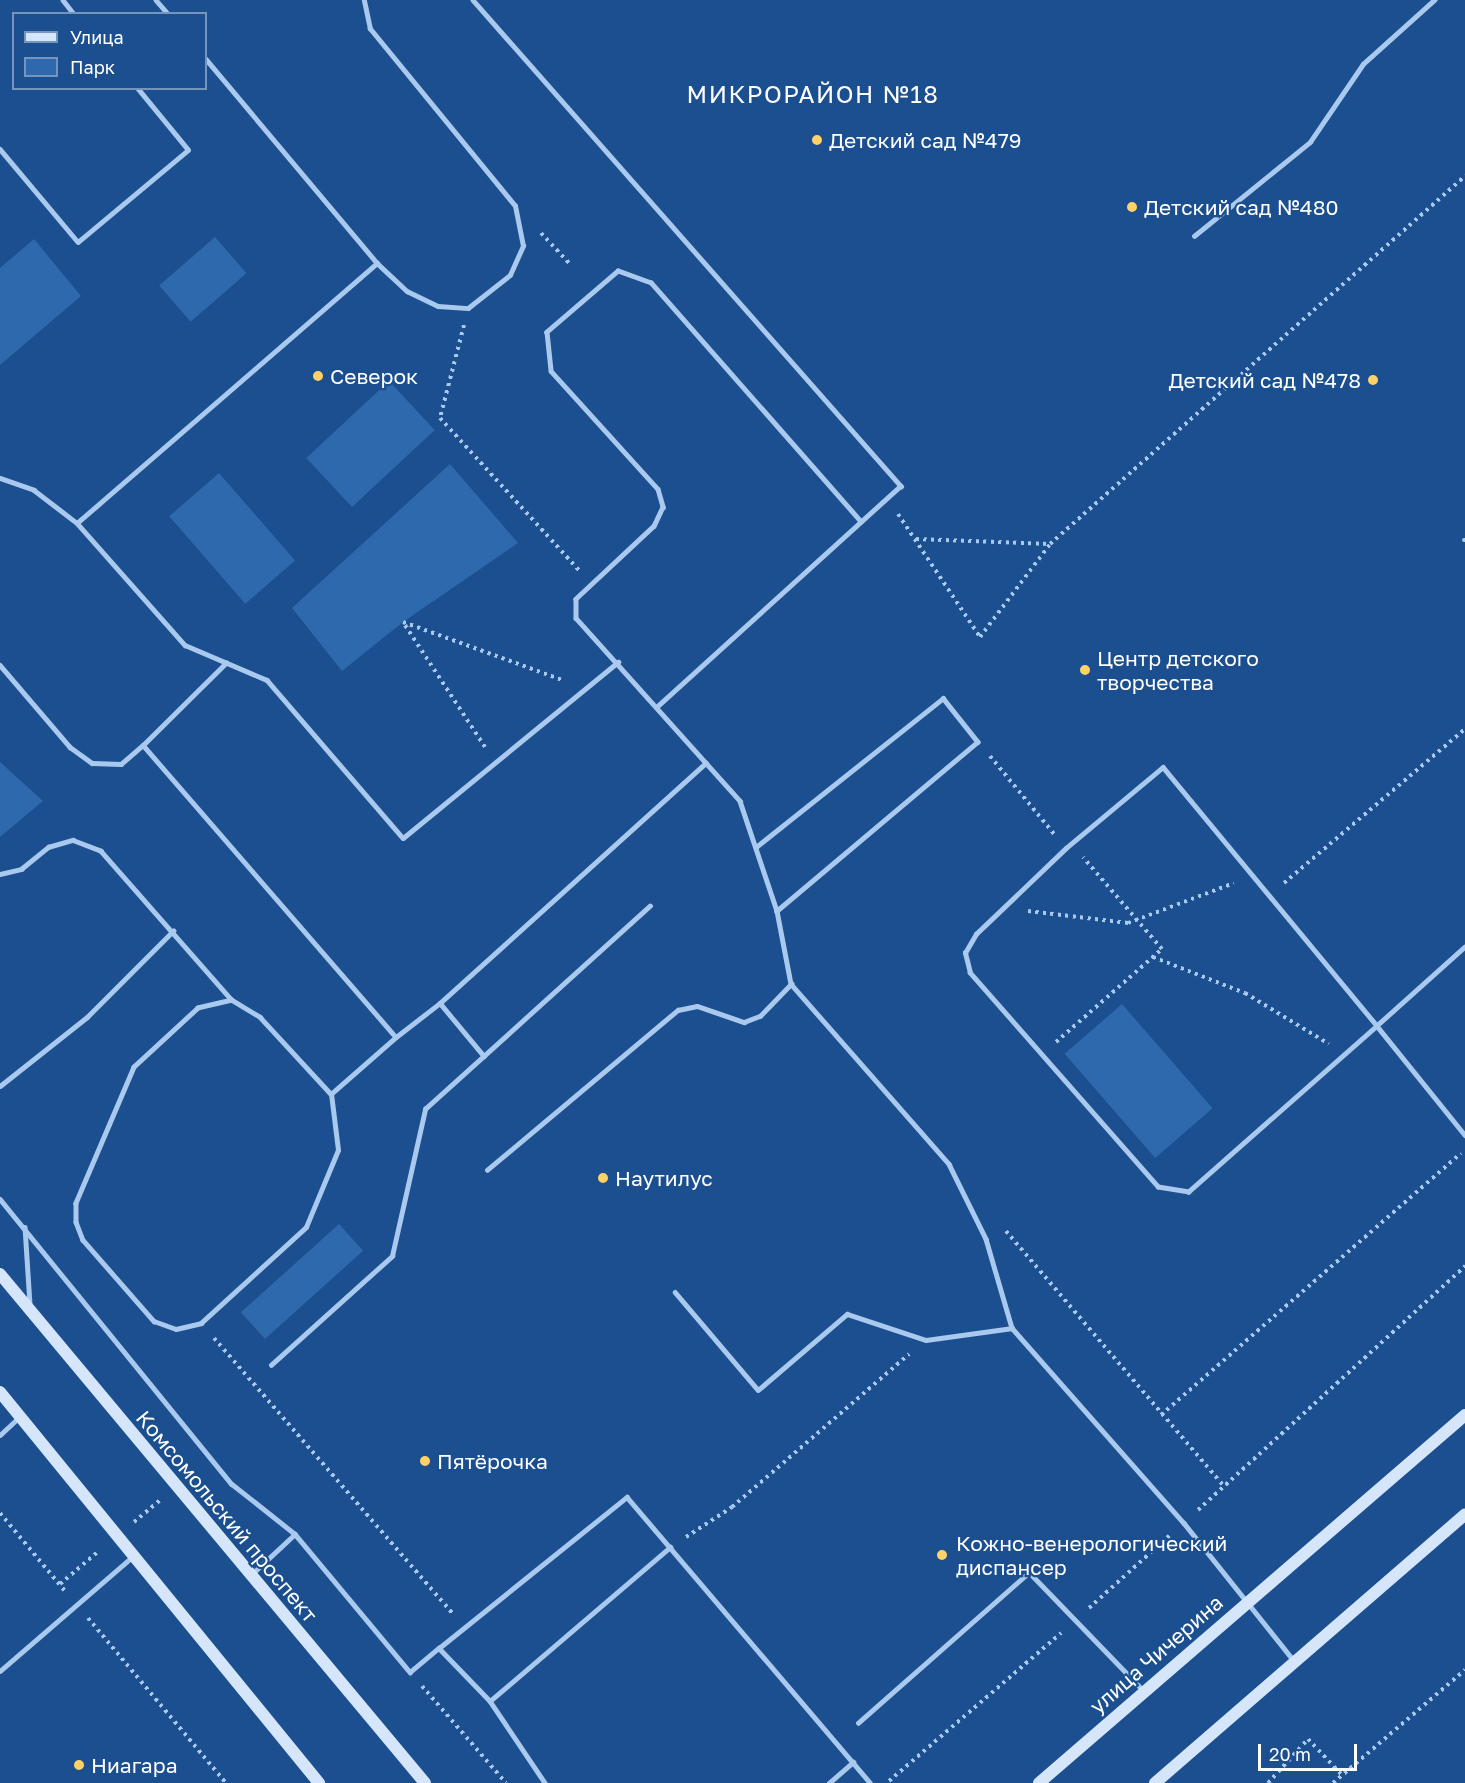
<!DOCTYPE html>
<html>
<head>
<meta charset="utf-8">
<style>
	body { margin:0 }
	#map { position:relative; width:1465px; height:1783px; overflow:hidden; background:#1b4f8f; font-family:"Golos Text",sans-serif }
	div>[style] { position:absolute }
	.green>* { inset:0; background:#2e69ad; transform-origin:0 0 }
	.path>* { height:4px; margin-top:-2px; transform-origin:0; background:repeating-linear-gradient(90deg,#a9c9ee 0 3px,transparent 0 7.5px) }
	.lane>* { height:4.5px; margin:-2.25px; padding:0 2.25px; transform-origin:2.25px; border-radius:2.25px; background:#a9c9ee }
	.secondary>* { height:12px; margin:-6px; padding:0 6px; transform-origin:6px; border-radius:6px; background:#d6e6fa }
	.dots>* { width:16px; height:16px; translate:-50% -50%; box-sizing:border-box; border:3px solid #1b4f8f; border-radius:50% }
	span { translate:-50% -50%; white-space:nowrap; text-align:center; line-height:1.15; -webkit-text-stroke:4.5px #1b4f8f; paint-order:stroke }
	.poi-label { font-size:21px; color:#fff }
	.left { translate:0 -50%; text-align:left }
	.right { translate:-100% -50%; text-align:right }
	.street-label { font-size:21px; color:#fff }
	.quarter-label { font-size:24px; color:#fff; letter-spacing:1.5px }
	.legend { position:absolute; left:12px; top:12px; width:195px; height:78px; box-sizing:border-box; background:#1b4f8f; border:2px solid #7695bc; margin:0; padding:8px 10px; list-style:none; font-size:18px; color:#fff }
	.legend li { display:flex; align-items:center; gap:12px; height:30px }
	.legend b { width:30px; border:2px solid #7695bc }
	.scale { position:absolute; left:1258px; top:1744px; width:99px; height:27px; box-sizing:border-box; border:3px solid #fff; border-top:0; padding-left:8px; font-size:18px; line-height:21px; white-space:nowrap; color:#fff; -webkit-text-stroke:4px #1b4f8f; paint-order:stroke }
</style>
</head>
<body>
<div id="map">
	<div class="green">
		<div style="left:215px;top:237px;width:48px;height:74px;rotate:49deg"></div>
		<div style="clip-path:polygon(34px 239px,81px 296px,0 365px,0 268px)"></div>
		<div style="left:389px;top:381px;width:67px;height:113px;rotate:47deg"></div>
		<div style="clip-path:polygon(450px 464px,518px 543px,403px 622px,342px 671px,292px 608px)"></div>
		<div style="left:219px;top:473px;width:116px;height:66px;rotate:49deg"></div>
		<div style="clip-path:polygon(0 762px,43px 801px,0 837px)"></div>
		<div style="left:1122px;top:1004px;width:138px;height:76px;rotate:49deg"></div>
		<div style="left:339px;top:1224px;width:36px;height:132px;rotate:48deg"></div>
	</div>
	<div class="path">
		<div style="left:541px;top:233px;width:41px;rotate:47deg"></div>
		<div style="left:464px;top:325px;width:96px;rotate:104.5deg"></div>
		<div style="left:440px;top:418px;width:206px;rotate:47.6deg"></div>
		<div style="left:898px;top:514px;width:148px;rotate:56.3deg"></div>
		<div style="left:980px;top:637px;width:116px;rotate:-53deg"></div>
		<div style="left:916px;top:539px;width:134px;rotate:2.1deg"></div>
		<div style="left:1050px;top:544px;width:555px;rotate:-41.56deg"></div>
		<div style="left:485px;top:747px;width:149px;rotate:-123.3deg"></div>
		<div style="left:403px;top:622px;width:172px;rotate:20deg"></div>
		<div style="left:990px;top:756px;width:101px;rotate:50.6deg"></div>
		<div style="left:1284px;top:883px;width:238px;rotate:-40.4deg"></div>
		<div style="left:1028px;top:911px;width:101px;rotate:6.8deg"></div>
		<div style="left:1128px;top:923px;width:113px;rotate:-20.7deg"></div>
		<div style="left:1153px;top:957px;width:99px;rotate:21.4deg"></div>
		<div style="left:1245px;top:993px;width:98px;rotate:31.3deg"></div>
		<div style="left:1056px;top:1042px;width:141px;rotate:-41.3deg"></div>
		<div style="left:1162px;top:949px;width:121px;rotate:-130.7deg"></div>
		<div style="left:1006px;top:1231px;width:335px;rotate:49.5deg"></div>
		<div style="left:214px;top:1338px;width:364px;rotate:49.1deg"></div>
		<div style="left:1161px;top:1415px;width:398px;rotate:-41.1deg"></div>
		<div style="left:1198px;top:1510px;width:362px;rotate:-42.4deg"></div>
		<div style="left:0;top:1513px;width:102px;rotate:50.2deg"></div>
		<div style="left:134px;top:1522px;width:34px;rotate:-40deg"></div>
		<div style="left:686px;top:1537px;width:55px;rotate:-33.1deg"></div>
		<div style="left:732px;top:1507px;width:234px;rotate:-40.8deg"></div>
		<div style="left:60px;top:1584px;width:52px;rotate:-40.4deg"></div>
		<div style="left:1089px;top:1608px;width:109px;rotate:-42deg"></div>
		<div style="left:88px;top:1618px;width:215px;rotate:50.1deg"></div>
		<div style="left:422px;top:1686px;width:128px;rotate:49.1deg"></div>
		<div style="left:889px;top:1781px;width:227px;rotate:-40.7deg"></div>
		<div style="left:1268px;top:1783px;width:59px;rotate:-47.7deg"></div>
		<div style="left:1308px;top:1739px;width:50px;rotate:46.6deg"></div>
		<div style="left:1333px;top:1783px;width:174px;rotate:-40.6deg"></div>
	</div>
	<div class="lane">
		<div style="left:63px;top:0;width:18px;rotate:52deg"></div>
		<div style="left:156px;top:0;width:18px;rotate:49deg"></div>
		<div style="left:473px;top:0;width:648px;rotate:48.63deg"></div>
		<div style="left:901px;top:486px;width:329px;rotate:137.8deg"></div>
		<div style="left:206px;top:59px;width:266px;rotate:50deg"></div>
		<div style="left:377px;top:263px;width:41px;rotate:43deg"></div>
		<div style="left:407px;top:291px;width:34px;rotate:26deg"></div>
		<div style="left:438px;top:306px;width:30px;rotate:4deg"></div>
		<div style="left:468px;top:308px;width:53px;rotate:-38.2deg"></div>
		<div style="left:510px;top:275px;width:32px;rotate:-66deg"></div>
		<div style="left:523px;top:246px;width:41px;rotate:-101.3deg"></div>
		<div style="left:515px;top:206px;width:229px;rotate:-129.3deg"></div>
		<div style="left:370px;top:29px;width:30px;rotate:-102deg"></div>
		<div style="left:0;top:149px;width:121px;rotate:50deg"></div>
		<div style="left:78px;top:242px;width:143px;rotate:-39.9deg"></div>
		<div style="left:188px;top:150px;width:80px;rotate:-129.4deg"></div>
		<div style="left:1194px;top:236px;width:149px;rotate:-39deg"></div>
		<div style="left:1310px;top:142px;width:94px;rotate:-55.8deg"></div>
		<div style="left:1363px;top:64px;width:96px;rotate:-42deg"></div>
		<div style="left:0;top:478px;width:36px;rotate:19deg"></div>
		<div style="left:34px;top:490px;width:54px;rotate:37.5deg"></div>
		<div style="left:77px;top:523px;width:163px;rotate:48.5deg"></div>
		<div style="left:185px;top:645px;width:89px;rotate:23.1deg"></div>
		<div style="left:267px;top:680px;width:208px;rotate:49.3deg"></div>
		<div style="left:403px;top:838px;width:278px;rotate:-39.3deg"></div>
		<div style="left:861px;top:522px;width:318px;rotate:-131.3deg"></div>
		<div style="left:651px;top:283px;width:35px;rotate:-160deg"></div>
		<div style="left:618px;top:271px;width:94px;rotate:139.3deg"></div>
		<div style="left:547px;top:332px;width:39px;rotate:84deg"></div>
		<div style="left:551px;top:371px;width:159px;rotate:47.8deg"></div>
		<div style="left:658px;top:489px;width:19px;rotate:74deg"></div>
		<div style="left:663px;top:507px;width:21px;rotate:115deg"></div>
		<div style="left:654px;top:526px;width:107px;rotate:136.9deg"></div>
		<div style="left:576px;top:599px;width:19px;rotate:90deg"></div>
		<div style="left:576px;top:618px;width:246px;rotate:48.1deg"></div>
		<div style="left:740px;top:801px;width:116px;rotate:71.4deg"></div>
		<div style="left:777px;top:911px;width:74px;rotate:79.1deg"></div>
		<div style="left:791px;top:984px;width:240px;rotate:48.7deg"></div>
		<div style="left:949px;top:1164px;width:84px;rotate:63.7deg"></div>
		<div style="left:986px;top:1239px;width:93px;rotate:73.7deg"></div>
		<div style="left:1012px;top:1328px;width:260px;rotate:48.6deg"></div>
		<div style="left:1184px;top:1523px;width:178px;rotate:51.4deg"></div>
		<div style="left:77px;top:523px;width:397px;rotate:-40.9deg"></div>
		<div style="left:1464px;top:540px;width:1px"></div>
		<div style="left:0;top:665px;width:108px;rotate:49.5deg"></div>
		<div style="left:70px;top:747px;width:27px;rotate:36deg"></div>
		<div style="left:92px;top:763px;width:29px;rotate:2deg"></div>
		<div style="left:121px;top:764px;width:29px;rotate:-41deg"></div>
		<div style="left:143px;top:745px;width:386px;rotate:49.1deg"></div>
		<div style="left:396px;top:1037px;width:56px;rotate:-37.7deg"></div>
		<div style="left:440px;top:1003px;width:358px;rotate:-42.1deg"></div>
		<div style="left:143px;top:745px;width:117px;rotate:-44.7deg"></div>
		<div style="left:756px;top:847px;width:239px;rotate:-38.5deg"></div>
		<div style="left:943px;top:698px;width:56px;rotate:51.5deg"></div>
		<div style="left:978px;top:742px;width:263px;rotate:139.9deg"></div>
		<div style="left:0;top:874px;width:22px;rotate:-13deg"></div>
		<div style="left:21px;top:869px;width:35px;rotate:-39deg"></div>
		<div style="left:48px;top:847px;width:26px;rotate:-16deg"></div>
		<div style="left:73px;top:840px;width:30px;rotate:21deg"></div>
		<div style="left:101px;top:851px;width:198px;rotate:48.7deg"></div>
		<div style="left:232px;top:1000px;width:33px;rotate:31deg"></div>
		<div style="left:260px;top:1017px;width:105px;rotate:47.3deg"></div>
		<div style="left:331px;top:1094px;width:86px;rotate:-41.2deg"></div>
		<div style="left:1465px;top:947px;width:118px;rotate:138.1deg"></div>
		<div style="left:1377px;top:1026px;width:251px;rotate:138.6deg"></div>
		<div style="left:1189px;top:1192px;width:31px;rotate:-171deg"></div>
		<div style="left:1158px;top:1187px;width:285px;rotate:-131.3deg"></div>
		<div style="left:970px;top:973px;width:21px;rotate:-104deg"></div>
		<div style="left:965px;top:953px;width:22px;rotate:-60deg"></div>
		<div style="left:976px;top:934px;width:124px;rotate:-43.7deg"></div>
		<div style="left:1066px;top:848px;width:126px;rotate:-39.9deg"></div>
		<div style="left:1163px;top:767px;width:336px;rotate:50.4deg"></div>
		<div style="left:1377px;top:1026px;width:140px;rotate:51.1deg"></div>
		<div style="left:232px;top:1000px;width:35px;rotate:167deg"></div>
		<div style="left:198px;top:1008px;width:87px;rotate:137.3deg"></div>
		<div style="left:134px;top:1067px;width:148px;rotate:113.1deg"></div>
		<div style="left:76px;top:1203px;width:19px;rotate:90deg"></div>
		<div style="left:76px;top:1222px;width:19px;rotate:69deg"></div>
		<div style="left:83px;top:1240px;width:108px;rotate:48.8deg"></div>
		<div style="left:154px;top:1321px;width:23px;rotate:20deg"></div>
		<div style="left:176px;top:1329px;width:26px;rotate:-13deg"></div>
		<div style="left:201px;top:1323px;width:142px;rotate:-42.4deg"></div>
		<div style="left:306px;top:1227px;width:83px;rotate:-67.4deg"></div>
		<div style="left:338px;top:1150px;width:56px;rotate:-97.1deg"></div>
		<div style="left:440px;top:1003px;width:69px;rotate:50.3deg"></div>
		<div style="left:0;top:1086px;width:111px;rotate:-38.4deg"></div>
		<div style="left:87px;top:1017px;width:122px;rotate:-45deg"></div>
		<div style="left:487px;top:1170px;width:249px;rotate:-40deg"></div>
		<div style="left:678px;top:1010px;width:19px;rotate:-12deg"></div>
		<div style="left:697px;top:1006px;width:50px;rotate:18.8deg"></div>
		<div style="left:744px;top:1022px;width:17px;rotate:-21deg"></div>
		<div style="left:760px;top:1016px;width:45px;rotate:-45.9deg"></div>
		<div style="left:0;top:1199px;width:367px;rotate:50.9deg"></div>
		<div style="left:232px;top:1484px;width:80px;rotate:38.4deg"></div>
		<div style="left:25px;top:1227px;width:78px;rotate:86.3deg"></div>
		<div style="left:675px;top:1292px;width:128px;rotate:49.7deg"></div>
		<div style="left:758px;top:1390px;width:117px;rotate:-40.5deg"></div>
		<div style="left:847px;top:1314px;width:83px;rotate:18.2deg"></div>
		<div style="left:926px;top:1340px;width:87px;rotate:-7.9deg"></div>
		<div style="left:271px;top:1365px;width:163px;rotate:-42deg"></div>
		<div style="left:392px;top:1256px;width:151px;rotate:-77.3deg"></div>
		<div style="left:425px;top:1109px;width:303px;rotate:-42.1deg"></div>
		<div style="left:0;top:1435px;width:25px;rotate:-43deg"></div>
		<div style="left:253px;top:1573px;width:57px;rotate:-42.9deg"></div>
		<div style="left:295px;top:1534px;width:180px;rotate:50.2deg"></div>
		<div style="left:410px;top:1672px;width:38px;rotate:-40deg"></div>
		<div style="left:439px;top:1648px;width:74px;rotate:46.1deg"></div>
		<div style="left:490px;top:1701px;width:99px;rotate:56.1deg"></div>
		<div style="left:439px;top:1648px;width:241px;rotate:-38.8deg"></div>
		<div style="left:627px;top:1497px;width:375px;rotate:49.6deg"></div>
		<div style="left:0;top:1671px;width:174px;rotate:-40.8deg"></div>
		<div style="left:490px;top:1701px;width:237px;rotate:-40.5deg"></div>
		<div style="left:858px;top:1723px;width:228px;rotate:-41.4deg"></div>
		<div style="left:1029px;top:1572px;width:165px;rotate:46deg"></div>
		<div style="left:829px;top:1783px;width:32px;rotate:-41deg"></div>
	</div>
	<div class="secondary">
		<div style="left:0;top:1274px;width:663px;rotate:50.14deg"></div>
		<div style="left:0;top:1392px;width:505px;rotate:50.79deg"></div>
		<div style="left:1039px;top:1783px;width:563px;rotate:-40.82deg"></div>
		<div style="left:1155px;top:1783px;width:410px;rotate:-40.9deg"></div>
	</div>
	<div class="dots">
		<div style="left:817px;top:140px;background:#ffd166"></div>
		<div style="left:1132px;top:207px;background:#ffd166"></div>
		<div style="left:318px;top:376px;background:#ffd166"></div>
		<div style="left:1373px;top:380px;background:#ffd166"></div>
		<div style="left:1085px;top:670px;background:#ffd166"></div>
		<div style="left:603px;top:1178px;background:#ffd166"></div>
		<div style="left:425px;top:1461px;background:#ffd166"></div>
		<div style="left:942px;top:1555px;background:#ffd166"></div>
		<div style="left:79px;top:1765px;background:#ffd166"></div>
	</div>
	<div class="poi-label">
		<span class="left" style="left:829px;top:140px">Детский сад №479</span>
		<span class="left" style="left:1144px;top:207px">Детский сад №480</span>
		<span class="left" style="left:330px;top:376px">Северок</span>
		<span class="right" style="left:1361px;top:380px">Детский сад №478</span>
		<span class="left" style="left:1097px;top:670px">Центр детского<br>творчества</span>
		<span class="left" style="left:615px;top:1178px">Наутилус</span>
		<span class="left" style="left:437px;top:1461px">Пятёрочка</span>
		<span class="left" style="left:956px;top:1555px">Кожно-венерологический<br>диспансер</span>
		<span class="left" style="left:91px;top:1765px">Ниагара</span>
	</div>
	<div class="street-label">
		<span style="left:227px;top:1516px;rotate:50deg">Комсомольский проспект</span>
		<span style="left:1156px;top:1654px;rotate:-41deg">улица Чичерина</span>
	</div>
	<div class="quarter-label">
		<span style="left:813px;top:94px">МИКРОРАЙОН №18</span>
	</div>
	<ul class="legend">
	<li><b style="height:8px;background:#d6e6fa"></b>Улица</li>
	<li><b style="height:16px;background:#2e69ad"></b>Парк</li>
	</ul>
	<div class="scale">20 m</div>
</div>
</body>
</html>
